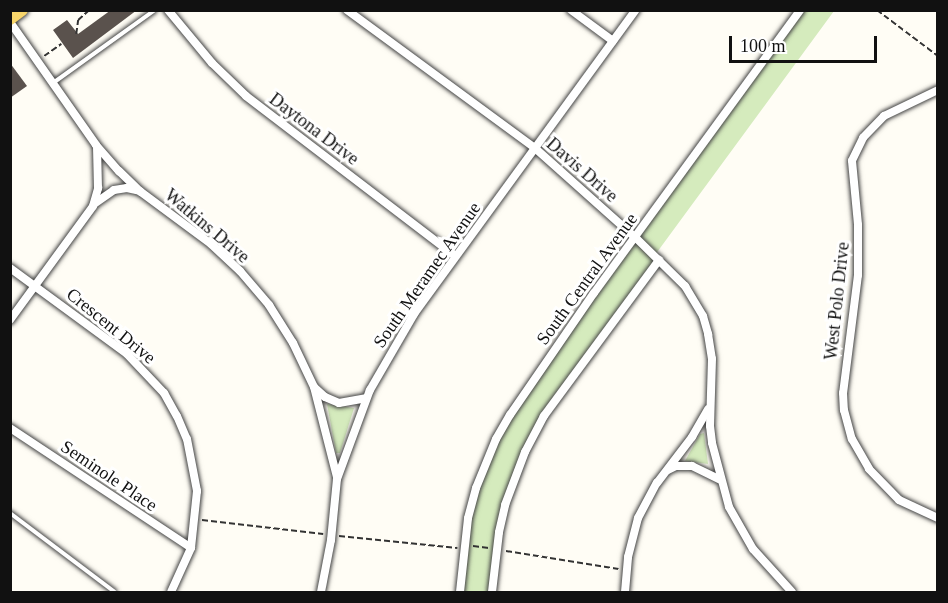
<!DOCTYPE html>
<html>
<head>
<meta charset="utf-8">
<style>
	body { margin:0 }
	#map { position:relative; width:948px; height:603px; overflow:hidden; background:#fffdf5; font-family:Georgia,serif }
	div>[style] { position:absolute }
	.green>* { inset:0; background:#d5ebbd }
	.building>* { inset:0; background:#5a524d }
	.path>* { height:1.5px; margin-top:-0.75px; transform-origin:0; background:repeating-linear-gradient(90deg,#333 0 6px,transparent 0 9px) }
	.roads { filter:drop-shadow(0 0 2px #444) drop-shadow(0 0 2px #444) }
	.service>* { height:4px; margin:-2px; padding:0 2px; transform-origin:2px; border-radius:2px; background:#fff }
	.minor>* { height:8px; margin:-4px; padding:0 4px; transform-origin:4px; border-radius:4px; background:#fff }
	.primary>* { height:12px; margin:-6px; padding:0 6px; transform-origin:6px; border-radius:6px; background:#f9d66b }
	span { translate:-50% -50%; white-space:nowrap; text-align:center; line-height:1.15; -webkit-text-stroke:6px #fff; paint-order:stroke }
	.street-label { font-size:18px; color:#111 }
	.frame { position:absolute; inset:0; border:12px solid #111; pointer-events:none }
	.scale { position:absolute; left:729px; top:36px; width:148px; height:27px; box-sizing:border-box; border:3px solid #111; border-top:0; padding-left:8px; font-size:18px; line-height:21px; white-space:nowrap; color:#111; -webkit-text-stroke:4px #fff; paint-order:stroke }
</style>
</head>
<body>
<div id="map">
	<div class="green">
		<div style="clip-path:polygon(800px 11px,834px 11px,655px 255px,659px 260px,544px 416px,505px 505px,492px 592px,460px 592px,476px 488px,510px 415px)"></div>
		<div style="clip-path:polygon(327px 404px,354px 408px,340px 453px,336px 453px)"></div>
		<div style="clip-path:polygon(704px 433px,708px 464px,685px 461px,700px 434px)"></div>
	</div>
	<div class="building">
		<div style="clip-path:polygon(111px 10px,137px 10px,73px 58px,53px 30px,67px 20px,78px 34px)"></div>
		<div style="clip-path:polygon(10px 63px,27px 86px,10px 98px)"></div>
	</div>
	<div class="path">
		<div style="left:107px;top:10px;width:1px;rotate:90deg"></div>
		<div style="left:877px;top:10px;width:76px;rotate:37deg"></div>
		<div style="left:76px;top:34px;width:14px;rotate:-82deg"></div>
		<div style="left:78px;top:20px;width:15px;rotate:-42deg"></div>
		<div style="left:44px;top:56px;width:21px;rotate:-35deg"></div>
		<div style="left:202px;top:520px;width:122px;rotate:6.6deg"></div>
		<div style="left:339px;top:536px;width:119px;rotate:5.8deg"></div>
		<div style="left:473px;top:546px;width:16px;rotate:7deg"></div>
		<div style="left:506px;top:551px;width:114px;rotate:9.1deg"></div>
	</div>
	<div class="roads">
		<div class="service">
			<div style="left:53px;top:83px;width:125px;rotate:-35.6deg"></div>
			<div style="left:10px;top:513px;width:131px;rotate:37deg"></div>
		</div>
		<div class="minor">
			<div style="left:168px;top:10px;width:69px;rotate:50.3deg"></div>
			<div style="left:212px;top:63px;width:47px;rotate:44.1deg"></div>
			<div style="left:246px;top:96px;width:263px;rotate:37.4deg"></div>
			<div style="left:347px;top:10px;width:235px;rotate:36.3deg"></div>
			<div style="left:536px;top:149px;width:134px;rotate:41.7deg"></div>
			<div style="left:636px;top:238px;width:69px;rotate:44.4deg"></div>
			<div style="left:685px;top:286px;width:35px;rotate:59deg"></div>
			<div style="left:703px;top:316px;width:19px;rotate:74deg"></div>
			<div style="left:708px;top:334px;width:25px;rotate:81deg"></div>
			<div style="left:712px;top:359px;width:67px;rotate:91.7deg"></div>
			<div style="left:710px;top:426px;width:17px;rotate:83deg"></div>
			<div style="left:712px;top:443px;width:66px;rotate:75.1deg"></div>
			<div style="left:729px;top:507px;width:48px;rotate:60.3deg"></div>
			<div style="left:753px;top:549px;width:58px;rotate:47.8deg"></div>
			<div style="left:571px;top:10px;width:52px;rotate:36.4deg"></div>
			<div style="left:10px;top:22px;width:150px;rotate:55deg"></div>
			<div style="left:96px;top:145px;width:35px;rotate:49deg"></div>
			<div style="left:119px;top:171px;width:30px;rotate:44deg"></div>
			<div style="left:141px;top:192px;width:87px;rotate:36.6deg"></div>
			<div style="left:211px;top:244px;width:40px;rotate:43deg"></div>
			<div style="left:240px;top:271px;width:45px;rotate:49.5deg"></div>
			<div style="left:269px;top:305px;width:45px;rotate:57.7deg"></div>
			<div style="left:293px;top:343px;width:49px;rotate:64.5deg"></div>
			<div style="left:314px;top:387px;width:93px;rotate:75.7deg"></div>
			<div style="left:938px;top:90px;width:60px;rotate:154.3deg"></div>
			<div style="left:884px;top:116px;width:30px;rotate:134deg"></div>
			<div style="left:863px;top:138px;width:25px;rotate:116deg"></div>
			<div style="left:852px;top:161px;width:64px;rotate:84.6deg"></div>
			<div style="left:858px;top:225px;width:50px;rotate:90deg"></div>
			<div style="left:858px;top:275px;width:119px;rotate:97.2deg"></div>
			<div style="left:843px;top:393px;width:17px;rotate:87deg"></div>
			<div style="left:844px;top:410px;width:30px;rotate:75deg"></div>
			<div style="left:852px;top:439px;width:34px;rotate:60deg"></div>
			<div style="left:869px;top:469px;width:43px;rotate:45.9deg"></div>
			<div style="left:899px;top:500px;width:43px;rotate:24.8deg"></div>
			<div style="left:94px;top:204px;width:24px;rotate:-35deg"></div>
			<div style="left:114px;top:190px;width:13px;rotate:-9deg"></div>
			<div style="left:127px;top:188px;width:13px;rotate:13deg"></div>
			<div style="left:10px;top:268px;width:145px;rotate:36.3deg"></div>
			<div style="left:127px;top:354px;width:54px;rotate:46.5deg"></div>
			<div style="left:164px;top:393px;width:26px;rotate:61deg"></div>
			<div style="left:177px;top:416px;width:25px;rotate:67deg"></div>
			<div style="left:187px;top:439px;width:53px;rotate:79.1deg"></div>
			<div style="left:197px;top:491px;width:57px;rotate:96deg"></div>
			<div style="left:191px;top:548px;width:48px;rotate:114.4deg"></div>
			<div style="left:10px;top:320px;width:141px;rotate:-53.9deg"></div>
			<div style="left:93px;top:206px;width:19px;rotate:-74deg"></div>
			<div style="left:98px;top:188px;width:41px;rotate:-91.4deg"></div>
			<div style="left:315px;top:388px;width:13px;rotate:42deg"></div>
			<div style="left:325px;top:397px;width:15px;rotate:23deg"></div>
			<div style="left:339px;top:403px;width:27px;rotate:-10deg"></div>
			<div style="left:10px;top:428px;width:217px;rotate:33.5deg"></div>
			<div style="left:668px;top:470px;width:9px;rotate:-27deg"></div>
			<div style="left:676px;top:466px;width:16px"></div>
			<div style="left:692px;top:466px;width:30px;rotate:26deg"></div>
			<div style="left:321px;top:592px;width:53px;rotate:-79.1deg"></div>
			<div style="left:331px;top:540px;width:61px;rotate:-84.4deg"></div>
			<div style="left:337px;top:479px;width:95px;rotate:-69.7deg"></div>
			<div style="left:370px;top:390px;width:88px;rotate:-59.9deg"></div>
			<div style="left:414px;top:314px;width:376px;rotate:-53.9deg"></div>
			<div style="left:460px;top:592px;width:74px;rotate:-83.8deg"></div>
			<div style="left:468px;top:518px;width:31px;rotate:-75deg"></div>
			<div style="left:476px;top:488px;width:53px;rotate:-67.8deg"></div>
			<div style="left:496px;top:439px;width:28px;rotate:-60deg"></div>
			<div style="left:510px;top:415px;width:148px;rotate:-55.5deg"></div>
			<div style="left:594px;top:293px;width:350px;rotate:-53.9deg"></div>
			<div style="left:492px;top:592px;width:60px;rotate:-83.3deg"></div>
			<div style="left:499px;top:532px;width:28px;rotate:-77deg"></div>
			<div style="left:505px;top:505px;width:57px;rotate:-69.3deg"></div>
			<div style="left:525px;top:452px;width:41px;rotate:-62.2deg"></div>
			<div style="left:544px;top:416px;width:194px;rotate:-53.6deg"></div>
			<div style="left:625px;top:592px;width:35px;rotate:-85deg"></div>
			<div style="left:628px;top:557px;width:40px;rotate:-75.6deg"></div>
			<div style="left:638px;top:518px;width:40px;rotate:-62deg"></div>
			<div style="left:657px;top:483px;width:58px;rotate:-52.7deg"></div>
			<div style="left:692px;top:437px;width:32px;rotate:-60deg"></div>
		</div>
		<div class="primary">
			<div style="left:10px;top:19px;width:15px;rotate:-37deg"></div>
		</div>
	</div>
	<div class="street-label">
		<span style="left:314px;top:129px;rotate:37deg">Daytona Drive</span>
		<span style="left:582px;top:170px;rotate:41deg">Davis Drive</span>
		<span style="left:207px;top:226px;rotate:40deg">Watkins Drive</span>
		<span style="left:427px;top:275px;rotate:-55deg">South Meramec Avenue</span>
		<span style="left:587px;top:279px;rotate:-54deg">South Central Avenue</span>
		<span style="left:837px;top:301px;rotate:-84deg">West Polo Drive</span>
		<span style="left:111px;top:326px;rotate:39deg">Crescent Drive</span>
		<span style="left:109px;top:476px;rotate:34deg">Seminole Place</span>
	</div>
	<div class="frame"></div>
	<div class="scale">100 m</div>
</div>
</body>
</html>
